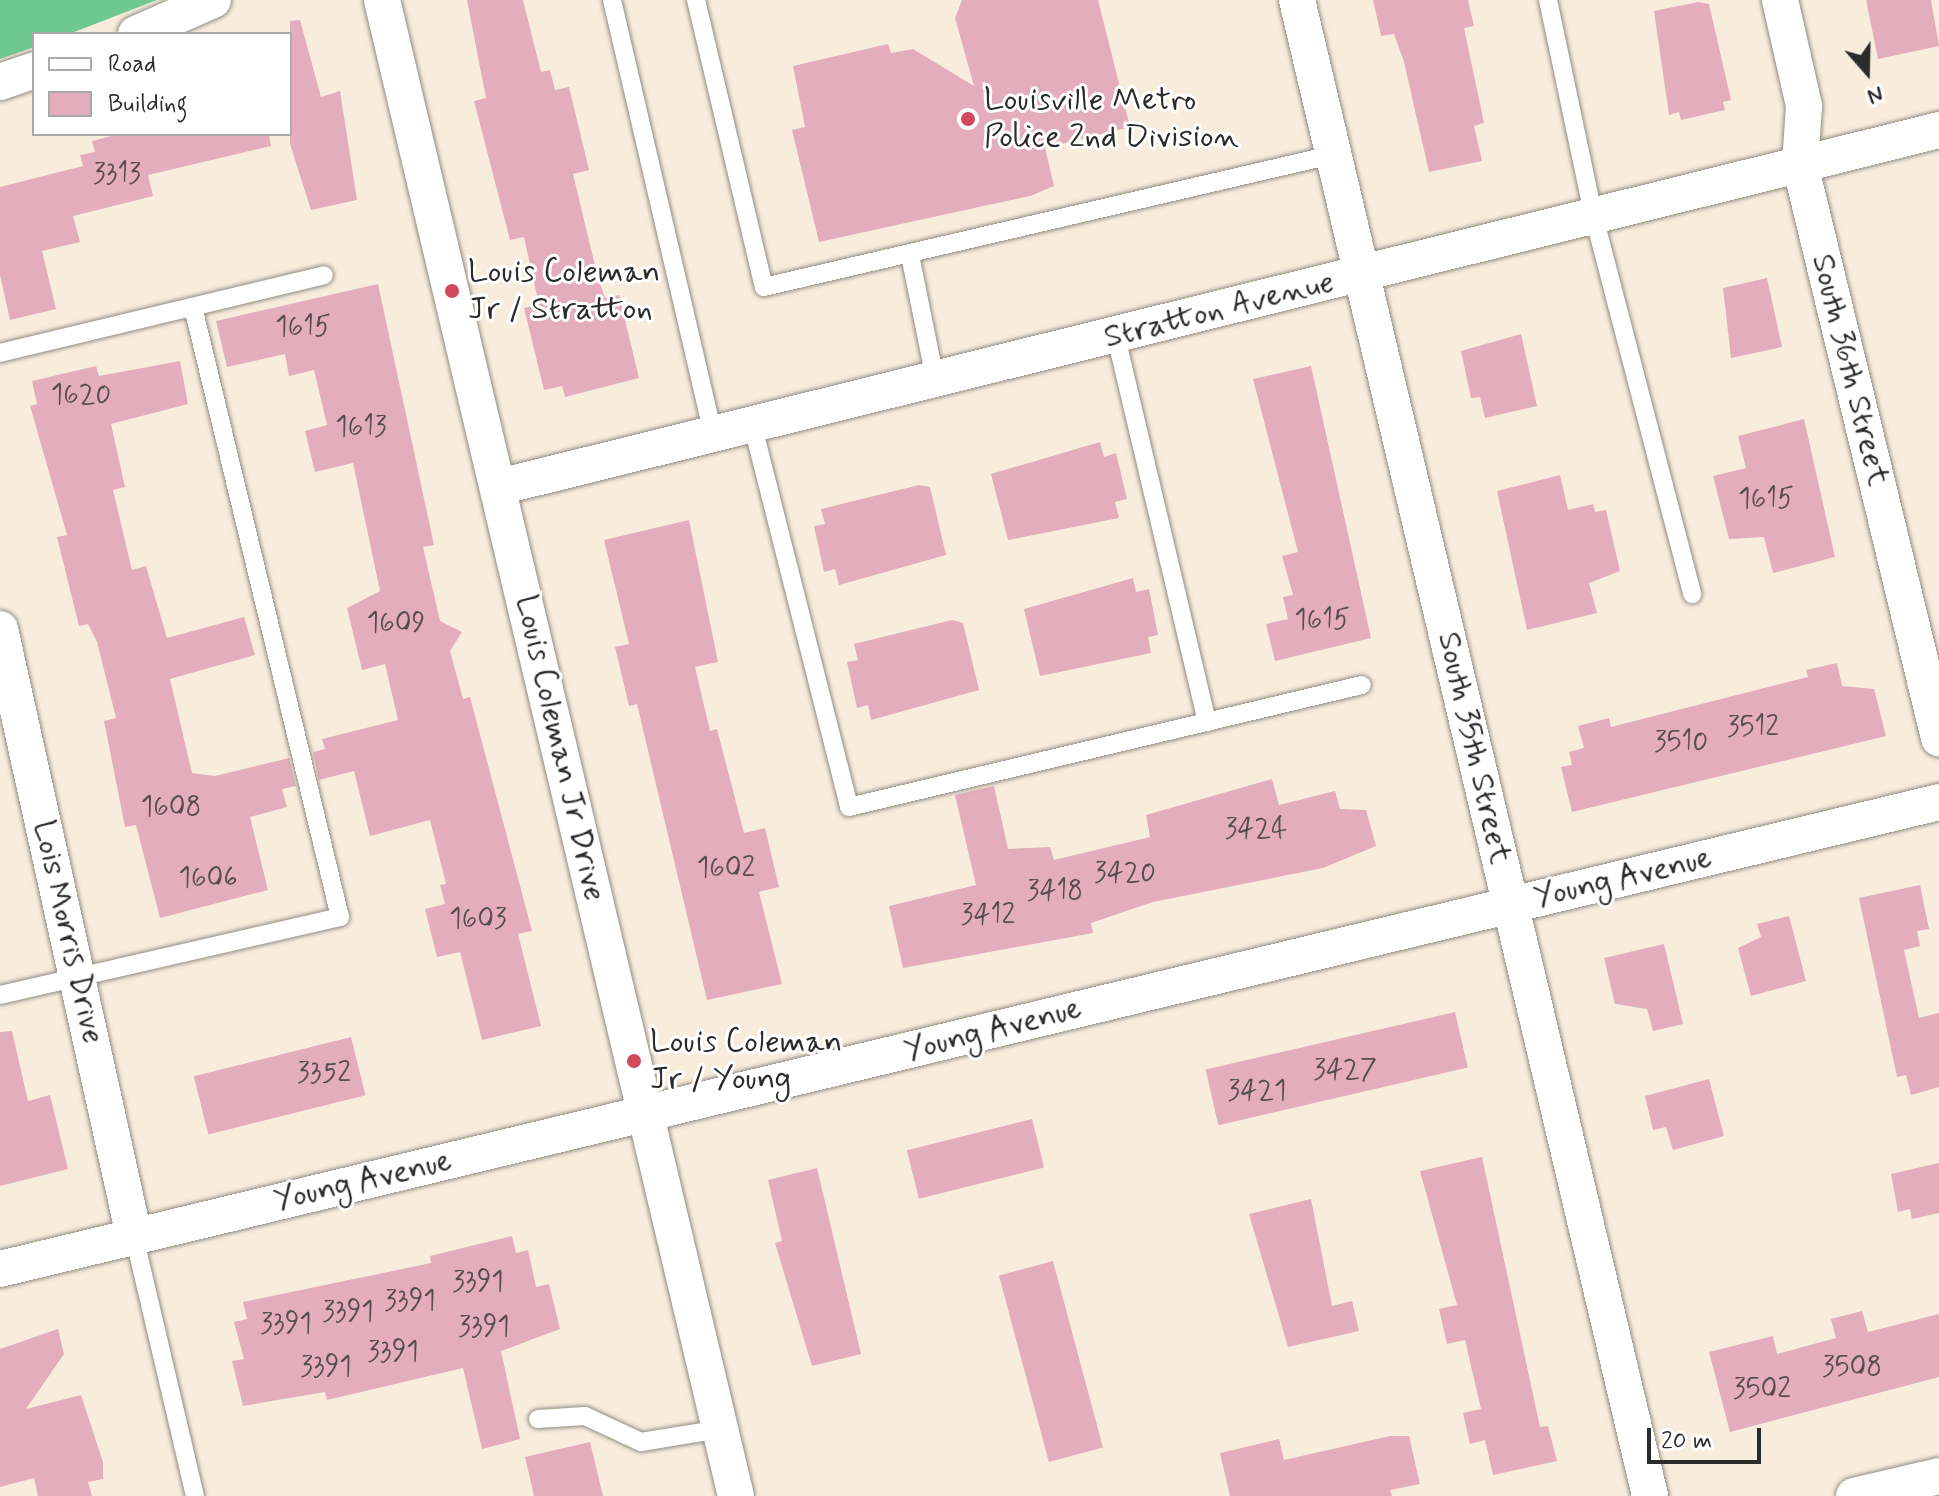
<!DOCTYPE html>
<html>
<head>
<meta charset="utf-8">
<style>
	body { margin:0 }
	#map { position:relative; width:1939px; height:1496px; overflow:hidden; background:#f8eddd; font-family:Mynerve,sans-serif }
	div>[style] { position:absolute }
	.green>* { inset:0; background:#6ec88f }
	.building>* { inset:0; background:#e4adbd; transform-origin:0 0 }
	.roads { filter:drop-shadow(0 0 2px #928c84) drop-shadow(0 0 2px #928c84) }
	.service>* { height:18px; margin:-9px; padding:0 9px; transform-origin:9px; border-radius:9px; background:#fff }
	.minor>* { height:36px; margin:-18px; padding:0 18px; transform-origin:18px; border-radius:18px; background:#fff }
	.dots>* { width:22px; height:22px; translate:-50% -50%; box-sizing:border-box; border:4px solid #fff; border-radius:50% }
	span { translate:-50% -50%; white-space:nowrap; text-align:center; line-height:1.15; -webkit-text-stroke:6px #fff; paint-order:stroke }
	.number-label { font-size:28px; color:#594c50 }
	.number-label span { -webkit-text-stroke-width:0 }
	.poi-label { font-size:32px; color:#2b2b2b }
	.left { translate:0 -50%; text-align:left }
	.street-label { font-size:32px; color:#2b2b2b }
	.legend { position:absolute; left:32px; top:32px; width:260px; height:104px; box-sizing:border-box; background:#fff; border:2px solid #aaa; margin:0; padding:10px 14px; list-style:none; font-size:24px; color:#2b2b2b }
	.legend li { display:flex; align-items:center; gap:16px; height:40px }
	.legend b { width:40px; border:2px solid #aaa }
	.north { position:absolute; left:1827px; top:32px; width:80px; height:80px; -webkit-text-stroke:6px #fff; paint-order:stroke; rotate:160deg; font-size:22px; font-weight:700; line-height:32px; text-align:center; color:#2b2b2b }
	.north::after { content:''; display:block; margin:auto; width:28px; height:36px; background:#2b2b2b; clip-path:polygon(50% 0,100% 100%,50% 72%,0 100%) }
	.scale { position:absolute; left:1647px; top:1428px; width:114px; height:36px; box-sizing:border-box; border:4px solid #2b2b2b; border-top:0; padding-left:10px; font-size:24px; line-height:28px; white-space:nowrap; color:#2b2b2b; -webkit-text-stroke:6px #fff; paint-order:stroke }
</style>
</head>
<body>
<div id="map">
	<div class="green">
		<div style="clip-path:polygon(0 0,157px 0,69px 34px,34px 34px,34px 47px,0 59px)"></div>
	</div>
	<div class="building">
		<div style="clip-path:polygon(467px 0,523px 0,541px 72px,550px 70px,555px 90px,569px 87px,589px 170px,573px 174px,598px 278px,605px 298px,619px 295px,639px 378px,565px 397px,562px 386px,544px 390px,524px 308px,539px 305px,524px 237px,510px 240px,474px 101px,486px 98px)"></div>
		<div style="clip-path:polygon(962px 0,1098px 0,1130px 127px,1045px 148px,1054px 186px,1030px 196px,819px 242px,792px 130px,805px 127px,793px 66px,888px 44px,891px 53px,913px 49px,974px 86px,955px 18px)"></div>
		<div style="clip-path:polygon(1373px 0,1468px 0,1474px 26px,1464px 28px,1484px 123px,1474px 126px,1482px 161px,1429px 172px,1404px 62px,1394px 34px,1381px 36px)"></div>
		<div style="clip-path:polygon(1866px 0,1931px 0,1939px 46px,1878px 59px)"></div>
		<div style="clip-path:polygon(1698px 2px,1709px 4px,1731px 100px,1723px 102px,1725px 110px,1681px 120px,1679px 112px,1669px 115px,1654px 11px)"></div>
		<div style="clip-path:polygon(300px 20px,321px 97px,340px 91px,357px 200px,311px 210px,290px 144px,290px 21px)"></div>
		<div style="clip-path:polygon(119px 134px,269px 134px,271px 146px,148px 175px,153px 196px,73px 216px,80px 242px,42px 251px,56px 309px,10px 320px,0 275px,0 187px,83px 166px,80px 155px,95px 152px,92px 141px)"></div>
		<div style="clip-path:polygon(1767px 278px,1782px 347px,1731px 358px,1723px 288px)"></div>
		<div style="clip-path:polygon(378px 284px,434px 545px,423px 547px,440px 621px,462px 632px,450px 651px,463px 699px,470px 697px,532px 931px,518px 934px,541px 1026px,482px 1040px,460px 952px,437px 957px,425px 909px,445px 904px,440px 885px,446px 884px,430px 820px,370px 836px,354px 771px,319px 780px,313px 752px,325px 749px,322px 739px,398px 720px,385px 664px,362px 670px,347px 608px,380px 591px,353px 463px,315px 472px,305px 431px,327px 425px,314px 370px,289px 376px,285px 354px,227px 367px,216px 321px)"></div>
		<div style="clip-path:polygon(1521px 334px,1537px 406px,1485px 418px,1480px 397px,1471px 398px,1461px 351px)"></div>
		<div style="clip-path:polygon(180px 361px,188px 404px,111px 424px,125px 487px,113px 490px,132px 570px,146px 566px,167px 638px,244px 617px,255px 655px,170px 679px,192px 773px,215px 776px,289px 758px,296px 786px,282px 789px,287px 807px,250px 817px,268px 890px,160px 918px,136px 825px,125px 827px,104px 721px,116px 718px,97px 642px,88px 624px,79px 626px,57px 537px,67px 535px,30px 406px,37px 404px,32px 381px,96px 366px,99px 376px)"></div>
		<div style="clip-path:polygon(1311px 366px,1371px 638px,1275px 661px,1266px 624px,1288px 619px,1283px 597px,1293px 595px,1282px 556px,1298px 552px,1253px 379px)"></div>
		<div style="clip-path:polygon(1804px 419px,1835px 557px,1773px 573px,1764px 537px,1729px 539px,1713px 476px,1746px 468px,1738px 436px)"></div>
		<div style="clip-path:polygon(1100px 442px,1104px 457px,1116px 453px,1127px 499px,1115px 502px,1119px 518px,1008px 540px,991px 474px)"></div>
		<div style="clip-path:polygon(1560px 475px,1568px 510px,1593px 504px,1595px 512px,1606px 510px,1620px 571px,1589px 583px,1597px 613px,1527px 630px,1497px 491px)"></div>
		<div style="clip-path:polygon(919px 485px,930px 487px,946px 555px,839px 585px,835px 569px,824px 572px,814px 526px,825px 524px,821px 509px)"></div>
		<div style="clip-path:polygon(689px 520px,718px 662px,695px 667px,710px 731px,717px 729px,744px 833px,765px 828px,779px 887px,759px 892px,782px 984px,707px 1000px,637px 704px,629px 706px,615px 647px,629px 644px,604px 540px)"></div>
		<div style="clip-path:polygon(1133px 578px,1136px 592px,1149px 589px,1158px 635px,1148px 637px,1151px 653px,1040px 676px,1024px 609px)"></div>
		<div style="clip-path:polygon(952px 620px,963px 623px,979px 690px,871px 720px,868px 705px,857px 708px,847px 662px,858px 660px,854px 644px)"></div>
		<div style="clip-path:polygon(1837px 663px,1842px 686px,1874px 689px,1886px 736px,1572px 812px,1561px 767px,1572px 765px,1569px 752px,1584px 748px,1578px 726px,1609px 718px,1611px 727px,1808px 677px,1806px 670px)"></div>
		<div style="clip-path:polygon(1272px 779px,1279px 805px,1335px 791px,1340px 809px,1366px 810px,1376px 846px,1323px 868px,1153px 902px,1091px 923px,1093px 933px,903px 968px,889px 906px,976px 885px,955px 795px,994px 786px,1008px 849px,1050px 847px,1054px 860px,1150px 837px,1146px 815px)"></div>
		<div style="clip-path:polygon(1920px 885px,1929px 929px,1917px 931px,1920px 946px,1904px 950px,1919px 1018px,1939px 1013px,1939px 1087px,1911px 1095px,1906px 1075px,1897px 1077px,1859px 898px)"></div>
		<div style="clip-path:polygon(1789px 916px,1806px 981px,1751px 996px,1738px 948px,1761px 937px,1757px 924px)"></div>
		<div style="clip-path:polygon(1664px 944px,1683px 1024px,1653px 1031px,1647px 1009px,1615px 1004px,1604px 958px)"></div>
		<div style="left:1455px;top:1012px;width:57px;height:256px;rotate:77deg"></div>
		<div style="clip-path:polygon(12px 1031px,28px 1101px,50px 1095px,68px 1169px,0 1186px,0 1032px)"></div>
		<div style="left:351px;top:1037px;width:60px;height:162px;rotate:76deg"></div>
		<div style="clip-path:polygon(1709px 1079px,1724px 1136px,1673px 1150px,1666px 1127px,1653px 1130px,1645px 1096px)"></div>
		<div style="left:1032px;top:1119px;width:50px;height:129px;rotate:76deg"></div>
		<div style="clip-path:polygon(1482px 1157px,1540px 1427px,1548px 1426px,1557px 1461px,1493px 1475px,1485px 1440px,1470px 1444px,1463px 1413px,1481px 1409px,1465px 1340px,1447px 1344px,1439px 1309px,1457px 1305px,1420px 1171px)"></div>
		<div style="clip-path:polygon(1939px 1163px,1939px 1213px,1912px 1219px,1910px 1209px,1898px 1212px,1891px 1174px)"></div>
		<div style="clip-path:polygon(817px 1168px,861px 1354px,812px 1366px,775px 1243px,782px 1241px,768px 1180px)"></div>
		<div style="clip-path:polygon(1311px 1199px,1332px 1306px,1352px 1301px,1359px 1331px,1288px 1347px,1249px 1214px)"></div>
		<div style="clip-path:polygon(512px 1236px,516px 1253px,528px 1250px,536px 1287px,549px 1284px,560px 1329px,501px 1351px,520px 1439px,482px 1449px,463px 1368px,327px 1400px,325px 1392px,243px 1406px,232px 1361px,244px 1359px,234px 1322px,247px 1319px,243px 1302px,431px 1263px,430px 1256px)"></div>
		<div style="left:1053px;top:1261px;width:193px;height:56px;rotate:75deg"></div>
		<div style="clip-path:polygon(1862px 1311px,1868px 1332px,1939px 1314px,1939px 1377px,1730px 1432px,1709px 1352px,1773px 1336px,1777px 1354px,1836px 1338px,1831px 1319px)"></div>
		<div style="clip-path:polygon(58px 1329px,64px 1354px,26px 1409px,81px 1395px,103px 1462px,103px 1479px,88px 1482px,92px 1496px,38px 1496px,34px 1478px,0 1487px,0 1349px)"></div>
		<div style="clip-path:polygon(1390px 1436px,1409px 1436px,1420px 1484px,1390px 1490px,1392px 1496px,1230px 1496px,1220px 1453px,1279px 1439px,1284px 1460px)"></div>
		<div style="clip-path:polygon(590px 1442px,603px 1496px,534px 1496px,525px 1457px)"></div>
	</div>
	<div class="roads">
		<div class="service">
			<div style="left:612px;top:0;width:446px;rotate:76.9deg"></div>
			<div style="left:696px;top:0;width:295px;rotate:76.7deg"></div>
			<div style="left:764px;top:287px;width:587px;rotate:-13.09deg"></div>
			<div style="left:1548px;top:0;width:218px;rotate:78.1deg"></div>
			<div style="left:1593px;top:213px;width:394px;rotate:75.4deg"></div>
			<div style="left:910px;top:255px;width:126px;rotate:78.6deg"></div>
			<div style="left:1116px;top:337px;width:396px;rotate:76.7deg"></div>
			<div style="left:0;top:353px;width:333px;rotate:-13.5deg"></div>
			<div style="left:752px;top:423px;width:396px;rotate:75.8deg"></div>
			<div style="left:849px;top:807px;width:527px;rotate:-13.38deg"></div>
			<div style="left:0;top:995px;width:349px;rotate:-12.9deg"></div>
			<div style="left:340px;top:917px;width:627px;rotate:-103.55deg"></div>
			<div style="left:134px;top:1236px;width:267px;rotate:76.8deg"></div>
			<div style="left:538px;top:1419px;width:47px;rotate:-3.7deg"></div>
			<div style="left:585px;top:1416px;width:62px;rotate:24.9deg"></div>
			<div style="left:641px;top:1442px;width:80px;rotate:-9.3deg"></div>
		</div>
		<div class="minor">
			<div style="left:382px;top:0;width:1537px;rotate:76.69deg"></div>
			<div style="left:1297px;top:0;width:1537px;rotate:76.72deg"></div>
			<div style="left:1780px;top:0;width:109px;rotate:77.2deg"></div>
			<div style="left:1804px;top:106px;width:58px;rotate:93.9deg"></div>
			<div style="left:1800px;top:164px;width:591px;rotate:76.39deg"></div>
			<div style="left:136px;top:34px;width:84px;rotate:-23.8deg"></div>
			<div style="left:0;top:82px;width:36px;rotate:-19deg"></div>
			<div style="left:499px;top:487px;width:1484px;rotate:-13.92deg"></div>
			<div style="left:0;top:629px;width:622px;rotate:77.55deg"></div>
			<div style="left:0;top:1269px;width:1994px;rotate:-13.54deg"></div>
			<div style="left:1854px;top:1496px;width:87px;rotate:-13.2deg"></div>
		</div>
	</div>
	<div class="dots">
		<div style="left:968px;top:119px;background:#d1495b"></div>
		<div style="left:452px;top:291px;background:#d1495b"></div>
		<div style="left:634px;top:1061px;background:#d1495b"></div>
	</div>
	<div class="number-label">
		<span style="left:117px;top:175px">3313</span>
		<span style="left:303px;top:328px">1615</span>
		<span style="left:81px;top:396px">1620</span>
		<span style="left:361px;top:428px">1613</span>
		<span style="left:1766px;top:500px">1615</span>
		<span style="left:1322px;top:621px">1615</span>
		<span style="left:396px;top:624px">1609</span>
		<span style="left:1753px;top:728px">3512</span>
		<span style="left:1681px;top:743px">3510</span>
		<span style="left:171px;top:808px">1608</span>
		<span style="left:1256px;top:830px">3424</span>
		<span style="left:726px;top:869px">1602</span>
		<span style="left:1125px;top:874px">3420</span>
		<span style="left:208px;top:879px">1606</span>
		<span style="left:1055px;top:892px">3418</span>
		<span style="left:988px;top:916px">3412</span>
		<span style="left:478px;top:920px">1603</span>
		<span style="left:1345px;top:1071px">3427</span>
		<span style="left:324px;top:1074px">3352</span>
		<span style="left:1257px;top:1092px">3421</span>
		<span style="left:478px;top:1283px">3391</span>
		<span style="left:410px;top:1302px">3391</span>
		<span style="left:348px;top:1313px">3391</span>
		<span style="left:286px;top:1325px">3391</span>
		<span style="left:484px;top:1328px">3391</span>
		<span style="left:393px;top:1353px">3391</span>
		<span style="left:326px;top:1368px">3391</span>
		<span style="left:1852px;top:1368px">3508</span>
		<span style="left:1762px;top:1390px">3502</span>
	</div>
	<div class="poi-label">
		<span class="left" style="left:984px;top:119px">Louisville Metro<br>Police 2nd Division</span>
		<span class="left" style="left:468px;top:291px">Louis Coleman<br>Jr / Stratton</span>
		<span class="left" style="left:650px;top:1061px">Louis Coleman<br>Jr / Young</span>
	</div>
	<div class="street-label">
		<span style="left:1219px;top:310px;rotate:-14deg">Stratton Avenue</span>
		<span style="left:1850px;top:370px;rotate:76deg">South 36th Street</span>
		<span style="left:560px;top:748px;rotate:77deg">Louis Coleman Jr Drive</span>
		<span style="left:1474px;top:748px;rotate:77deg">South 35th Street</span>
		<span style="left:1623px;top:878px;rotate:-13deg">Young Avenue</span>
		<span style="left:68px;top:932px;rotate:77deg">Lois Morris Drive</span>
		<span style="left:993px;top:1030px;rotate:-14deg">Young Avenue</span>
		<span style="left:363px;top:1181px;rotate:-13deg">Young Avenue</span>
	</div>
	<ul class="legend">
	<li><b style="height:10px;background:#fff"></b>Road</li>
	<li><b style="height:22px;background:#e4adbd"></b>Building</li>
	</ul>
	<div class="north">N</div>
	<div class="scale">20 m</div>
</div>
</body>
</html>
